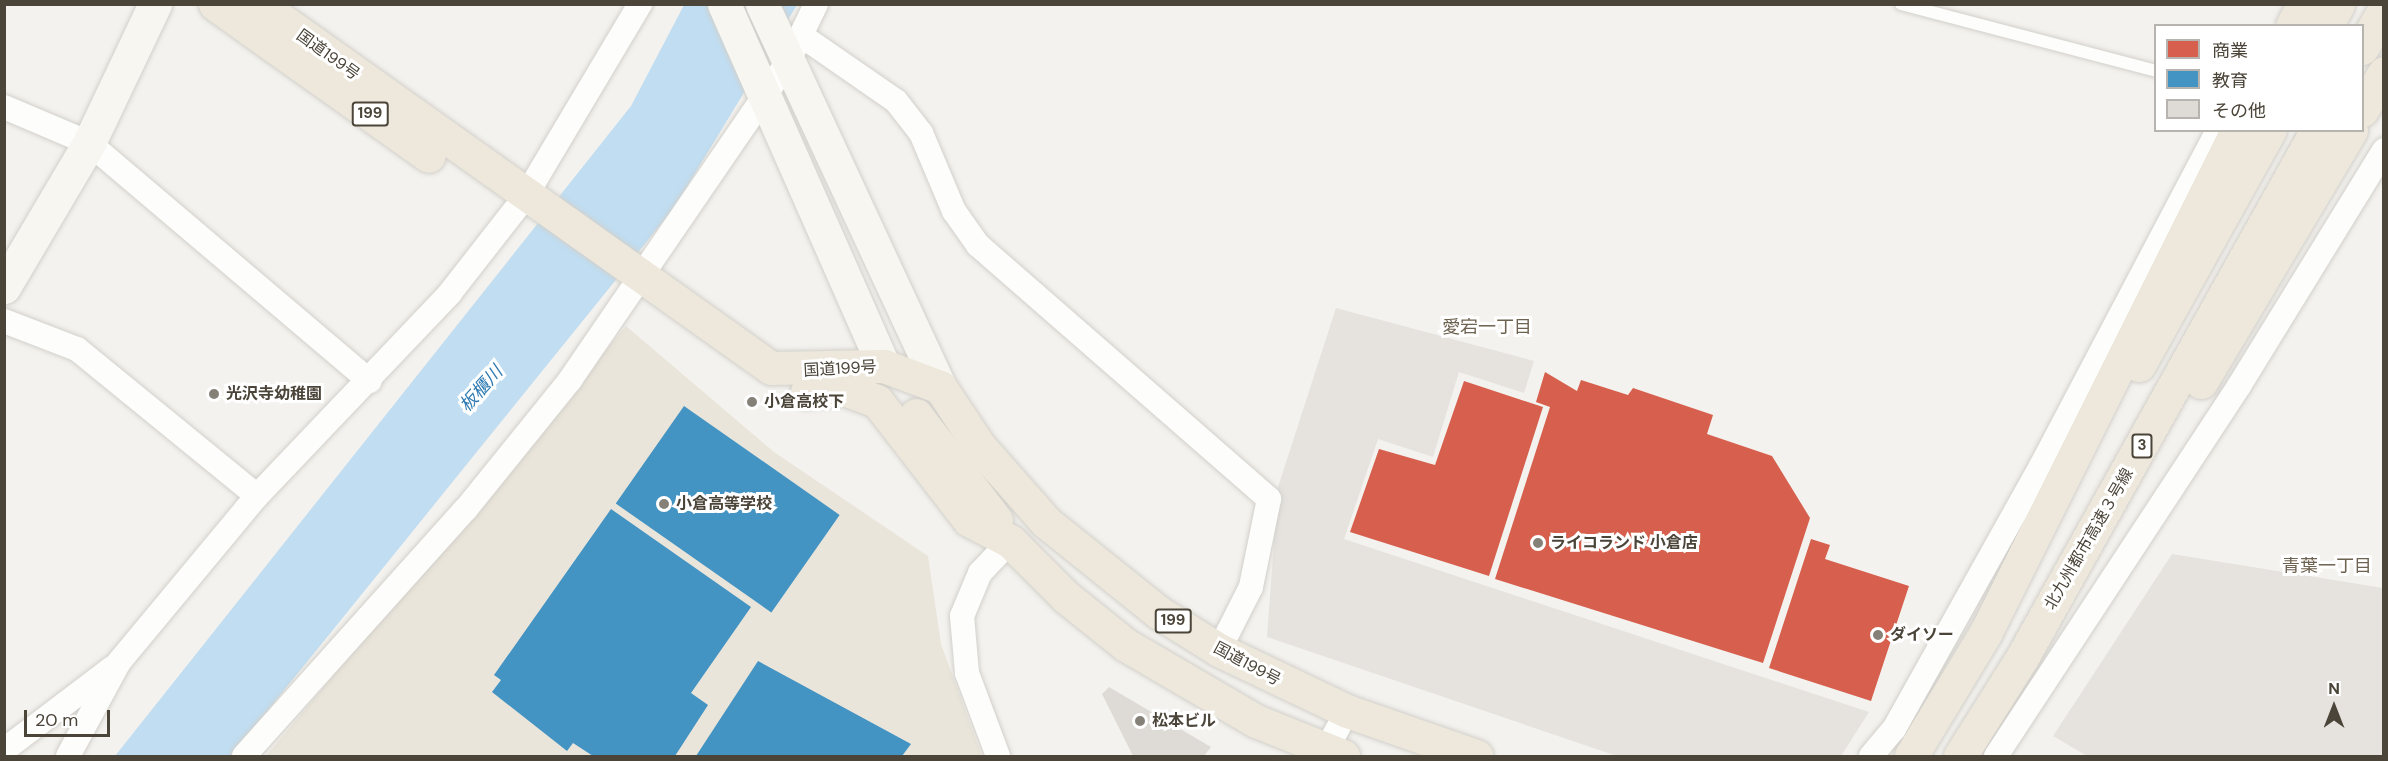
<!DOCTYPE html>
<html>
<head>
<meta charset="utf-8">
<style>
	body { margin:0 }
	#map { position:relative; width:2388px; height:761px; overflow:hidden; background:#f4f2ee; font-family:"DM Sans","Noto Sans JP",sans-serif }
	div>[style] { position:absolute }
	.education>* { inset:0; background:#eae5da }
	.parking>* { inset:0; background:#e6e3df }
	.water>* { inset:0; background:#c0ddf1 }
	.shops>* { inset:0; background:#d6604d }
	.schools>* { inset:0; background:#4393c3; transform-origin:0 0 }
	.building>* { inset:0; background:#dedbd6 }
	.roads { filter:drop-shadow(0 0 2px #d2d0cb) drop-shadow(0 0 2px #d2d0cb) }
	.lane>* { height:12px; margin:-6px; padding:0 6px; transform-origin:6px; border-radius:6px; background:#fdfdfc }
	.street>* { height:24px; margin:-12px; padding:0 12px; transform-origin:12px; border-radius:12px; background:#fdfdfc }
	.secondary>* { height:33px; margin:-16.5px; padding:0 16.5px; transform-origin:16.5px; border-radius:16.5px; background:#f7f6f1 }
	.highway>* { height:33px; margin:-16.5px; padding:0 16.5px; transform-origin:16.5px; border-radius:16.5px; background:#ede8db }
	.dots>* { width:16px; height:16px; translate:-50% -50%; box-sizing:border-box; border:3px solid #fff; border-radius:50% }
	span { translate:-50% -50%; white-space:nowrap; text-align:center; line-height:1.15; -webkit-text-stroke:6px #fff; paint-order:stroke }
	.shield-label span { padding:2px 4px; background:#fff; border:2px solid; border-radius:4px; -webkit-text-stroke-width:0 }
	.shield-label { font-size:15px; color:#4b4439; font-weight:700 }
	.street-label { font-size:16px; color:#4b4439 }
	.poi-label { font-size:16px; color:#4b4439; font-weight:700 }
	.left { translate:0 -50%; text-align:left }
	.neighbourhood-label { font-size:18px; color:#6e6250 }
	.water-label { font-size:18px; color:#2e7ab2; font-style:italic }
	.frame { position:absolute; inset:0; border:6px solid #4b4439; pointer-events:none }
	.legend { position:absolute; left:2154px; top:24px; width:210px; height:108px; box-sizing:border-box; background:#fff; border:2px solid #b7b4b0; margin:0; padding:8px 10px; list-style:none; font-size:18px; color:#4b4439 }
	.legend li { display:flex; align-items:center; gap:12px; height:30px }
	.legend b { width:30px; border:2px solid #b7b4b0 }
	.north { position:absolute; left:2304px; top:677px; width:60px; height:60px; -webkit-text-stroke:4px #fff; paint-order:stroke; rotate:0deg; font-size:16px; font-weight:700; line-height:24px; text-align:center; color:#4b4439 }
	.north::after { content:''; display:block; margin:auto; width:21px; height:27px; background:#4b4439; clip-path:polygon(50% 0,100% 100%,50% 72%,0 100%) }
	.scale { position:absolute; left:24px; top:710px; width:86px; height:27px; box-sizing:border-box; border:3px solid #4b4439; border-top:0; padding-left:8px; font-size:18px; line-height:21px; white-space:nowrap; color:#4b4439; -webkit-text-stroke:4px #fff; paint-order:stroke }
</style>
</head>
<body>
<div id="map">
	<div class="education">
		<div style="clip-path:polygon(626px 326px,774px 452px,928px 556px,941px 644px,982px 756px,266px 756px)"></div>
	</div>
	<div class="parking">
		<div style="clip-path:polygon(1336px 308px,1534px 361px,1524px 393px,1459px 372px,1433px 457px,1378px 439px,1344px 539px,1869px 712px,1841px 756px,1617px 756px,1267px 637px,1278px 487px)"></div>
		<div style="clip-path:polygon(2172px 554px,2383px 588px,2383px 756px,2087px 756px,2053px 736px)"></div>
	</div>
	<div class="water">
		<div style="clip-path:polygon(684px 5px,797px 5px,674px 208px,231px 756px,115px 756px,631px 106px)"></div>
	</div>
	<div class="shops">
		<div style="clip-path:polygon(1545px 372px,1577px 391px,1581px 380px,1628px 395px,1633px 388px,1713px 415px,1707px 434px,1772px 456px,1810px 518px,1763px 663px,1495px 579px,1550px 407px,1536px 402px)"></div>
		<div style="clip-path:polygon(1464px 381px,1543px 407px,1489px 576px,1350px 532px,1379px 449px,1435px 465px)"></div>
		<div style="clip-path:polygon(1811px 539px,1830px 545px,1825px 559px,1909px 586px,1871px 701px,1769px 668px)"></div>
	</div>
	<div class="schools">
		<div style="left:684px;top:406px;width:190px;height:119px;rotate:35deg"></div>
		<div style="clip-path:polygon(611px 509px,751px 607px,691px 693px,708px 705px,675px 756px,593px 756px,573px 743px,567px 751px,492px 692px,501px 680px,494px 675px)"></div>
		<div style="clip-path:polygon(758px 661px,911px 744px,902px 756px,696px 756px)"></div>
	</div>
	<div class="building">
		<div style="clip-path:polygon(1109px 687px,1211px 747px,1204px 756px,1133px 756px,1102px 694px)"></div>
	</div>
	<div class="roads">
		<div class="lane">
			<div style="left:1901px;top:4px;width:264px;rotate:14.7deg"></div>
		</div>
		<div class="street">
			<div style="left:802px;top:36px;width:114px;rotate:34.7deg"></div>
			<div style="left:896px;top:101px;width:41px;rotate:52deg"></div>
			<div style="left:921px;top:133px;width:85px;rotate:67.1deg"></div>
			<div style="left:954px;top:211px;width:42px;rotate:54.8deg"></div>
			<div style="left:978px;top:245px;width:386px;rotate:41.1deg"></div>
			<div style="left:1269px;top:499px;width:90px;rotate:101.6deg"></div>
			<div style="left:1251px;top:587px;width:71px;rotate:116.9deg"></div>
			<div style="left:4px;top:107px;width:92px;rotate:23deg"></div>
			<div style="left:89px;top:143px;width:368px;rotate:40.3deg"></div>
			<div style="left:4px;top:321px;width:78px;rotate:21deg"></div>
			<div style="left:77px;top:349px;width:232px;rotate:39.2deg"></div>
			<div style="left:4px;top:750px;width:136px;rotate:-37.2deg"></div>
			<div style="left:68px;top:756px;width:107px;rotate:-61.5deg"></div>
			<div style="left:119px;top:662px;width:216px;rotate:-50.3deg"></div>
			<div style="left:257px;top:496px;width:280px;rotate:-46.4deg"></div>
			<div style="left:450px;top:293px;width:122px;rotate:-52deg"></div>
			<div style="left:525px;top:197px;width:225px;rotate:-59.2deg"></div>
			<div style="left:244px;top:756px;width:332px;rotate:-48.1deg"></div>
			<div style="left:466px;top:509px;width:166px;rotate:-51.1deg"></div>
			<div style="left:570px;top:380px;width:386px;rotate:-55.6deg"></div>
			<div style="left:788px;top:62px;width:64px;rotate:-64.2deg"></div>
			<div style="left:998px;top:756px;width:89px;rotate:-110.5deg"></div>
			<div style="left:967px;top:673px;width:57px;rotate:-95deg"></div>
			<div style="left:962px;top:616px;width:47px;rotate:-67.3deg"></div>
			<div style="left:980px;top:573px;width:44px;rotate:-46.8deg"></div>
			<div style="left:1323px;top:756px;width:51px;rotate:-61.9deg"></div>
			<div style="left:1871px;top:756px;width:35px;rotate:-50deg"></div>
			<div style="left:1894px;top:729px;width:301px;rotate:-60.8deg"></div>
			<div style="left:2041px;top:466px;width:380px;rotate:-62.2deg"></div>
			<div style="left:1996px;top:756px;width:443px;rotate:-56.7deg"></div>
			<div style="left:2239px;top:386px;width:277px;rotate:-58.4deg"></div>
		</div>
		<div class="secondary">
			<div style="left:724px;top:4px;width:396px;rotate:66.2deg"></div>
			<div style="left:762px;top:4px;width:422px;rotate:65.1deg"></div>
			<div style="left:4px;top:287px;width:167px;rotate:-59.4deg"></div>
			<div style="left:89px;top:143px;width:154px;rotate:-64.6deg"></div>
		</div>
		<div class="highway">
			<div style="left:215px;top:4px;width:262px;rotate:35.4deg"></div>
			<div style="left:259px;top:4px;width:628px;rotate:35.41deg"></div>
			<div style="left:771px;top:368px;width:113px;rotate:-1deg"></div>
			<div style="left:884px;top:366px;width:60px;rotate:20.6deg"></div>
			<div style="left:940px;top:387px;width:71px;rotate:56.5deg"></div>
			<div style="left:979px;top:446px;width:101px;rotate:48.6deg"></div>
			<div style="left:1046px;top:522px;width:144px;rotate:38.8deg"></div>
			<div style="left:1158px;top:612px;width:72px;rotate:31.9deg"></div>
			<div style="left:1219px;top:650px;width:142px;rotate:25.5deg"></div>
			<div style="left:1347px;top:711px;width:137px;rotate:19.2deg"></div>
			<div style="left:2292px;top:26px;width:25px;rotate:-63deg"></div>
			<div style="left:2326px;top:26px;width:25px;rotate:-61deg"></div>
			<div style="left:2362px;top:48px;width:44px;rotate:-59.9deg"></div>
			<div style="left:2362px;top:110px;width:43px;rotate:-59.3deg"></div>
			<div style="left:2139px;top:365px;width:269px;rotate:-60.9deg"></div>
			<div style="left:2201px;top:382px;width:293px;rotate:-59.2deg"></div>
			<div style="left:807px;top:392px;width:34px;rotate:-7deg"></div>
			<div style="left:841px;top:388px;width:38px;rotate:20deg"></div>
			<div style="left:877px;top:401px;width:150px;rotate:52.3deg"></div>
			<div style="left:969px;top:520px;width:46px;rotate:27.1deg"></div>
			<div style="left:1010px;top:541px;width:79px;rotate:45deg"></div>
			<div style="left:1066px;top:597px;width:77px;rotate:38.7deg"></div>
			<div style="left:1126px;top:645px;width:151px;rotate:30.3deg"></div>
			<div style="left:1256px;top:721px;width:94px;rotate:21.9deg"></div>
			<div style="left:916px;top:415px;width:132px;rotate:52.7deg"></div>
			<div style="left:1911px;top:756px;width:145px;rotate:-58.8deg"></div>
			<div style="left:1986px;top:632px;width:561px;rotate:-63.43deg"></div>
			<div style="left:1960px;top:756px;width:118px;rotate:-57.8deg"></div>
			<div style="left:2023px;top:656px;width:603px;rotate:-60.8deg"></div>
		</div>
	</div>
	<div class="dots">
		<div style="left:214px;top:394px;background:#868178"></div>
		<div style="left:752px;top:402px;background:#868178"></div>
		<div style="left:664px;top:504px;background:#868178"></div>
		<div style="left:1538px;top:543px;background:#868178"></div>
		<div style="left:1878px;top:635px;background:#868178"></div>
		<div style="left:1140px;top:721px;background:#868178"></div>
	</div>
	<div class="shield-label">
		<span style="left:370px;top:114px">199</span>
		<span style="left:2142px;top:446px">3</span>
		<span style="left:1173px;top:621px">199</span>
	</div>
	<div class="street-label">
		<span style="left:328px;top:55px;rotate:36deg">国道199号</span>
		<span style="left:840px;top:369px;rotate:-3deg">国道199号</span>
		<span style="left:2089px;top:539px;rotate:-60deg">北九州都市高速３号線</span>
		<span style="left:1247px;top:664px;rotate:28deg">国道199号</span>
	</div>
	<div class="poi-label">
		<span class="left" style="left:226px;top:394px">光沢寺幼稚園</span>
		<span class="left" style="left:764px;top:402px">小倉高校下</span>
		<span class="left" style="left:676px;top:504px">小倉高等学校</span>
		<span class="left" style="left:1550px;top:543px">ライコランド 小倉店</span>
		<span class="left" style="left:1890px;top:635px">ダイソー</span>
		<span class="left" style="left:1152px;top:721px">松本ビル</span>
	</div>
	<div class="neighbourhood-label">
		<span style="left:1487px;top:327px">愛宕一丁目</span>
		<span style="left:2327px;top:566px">青葉一丁目</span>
	</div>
	<div class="water-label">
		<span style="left:481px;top:389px;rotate:-48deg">板櫃川</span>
	</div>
	<div class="frame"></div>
	<ul class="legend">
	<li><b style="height:16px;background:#d6604d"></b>商業</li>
	<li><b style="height:16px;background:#4393c3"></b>教育</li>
	<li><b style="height:16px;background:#dedbd6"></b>その他</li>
	</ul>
	<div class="north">N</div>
	<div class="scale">20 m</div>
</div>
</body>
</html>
